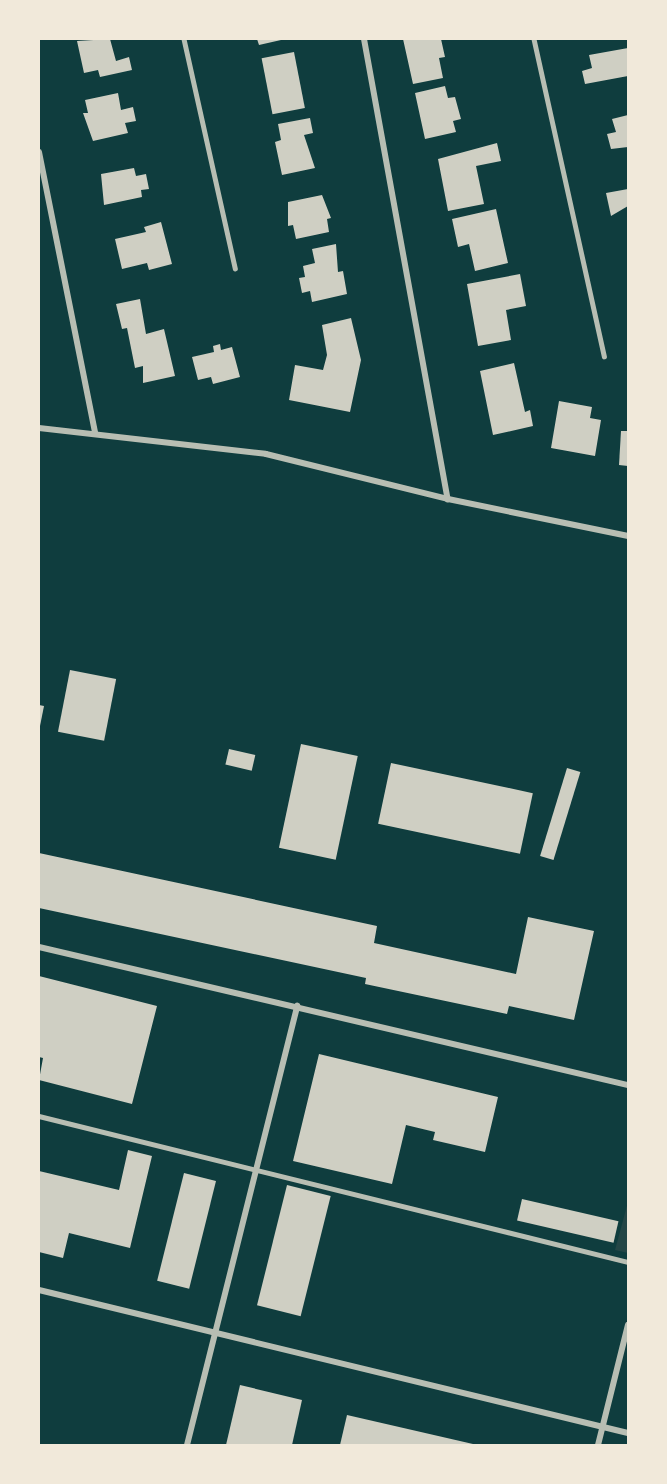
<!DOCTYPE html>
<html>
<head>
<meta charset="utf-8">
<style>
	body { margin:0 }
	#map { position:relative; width:667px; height:1484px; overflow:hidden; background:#0f3d3e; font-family:"Fira Sans Condensed",sans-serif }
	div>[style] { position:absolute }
	.green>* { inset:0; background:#244646 }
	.building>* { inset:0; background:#cfcfc3; transform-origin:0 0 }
	.service>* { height:4.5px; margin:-2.25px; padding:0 2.25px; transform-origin:2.25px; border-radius:2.25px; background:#b8beb3 }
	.minor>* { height:6px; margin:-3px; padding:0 3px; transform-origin:3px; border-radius:3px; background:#b8beb3 }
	span { translate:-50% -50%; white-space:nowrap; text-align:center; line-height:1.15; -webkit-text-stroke:4.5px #f1e9da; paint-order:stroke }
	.frame { position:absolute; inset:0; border:40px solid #f1e9da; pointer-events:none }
</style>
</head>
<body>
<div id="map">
	<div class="green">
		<div style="clip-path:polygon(628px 1202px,628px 1253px,615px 1250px)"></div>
	</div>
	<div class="building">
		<div style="clip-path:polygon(110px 39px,116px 61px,129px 57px,132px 70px,100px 77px,98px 70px,84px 73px,77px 41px)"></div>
		<div style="clip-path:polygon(257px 39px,281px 39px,281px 40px,259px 45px)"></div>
		<div style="clip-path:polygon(403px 39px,441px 39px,445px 57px,439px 58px,443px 78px,413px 84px)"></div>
		<div style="clip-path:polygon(628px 48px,628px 76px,585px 84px,582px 71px,592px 68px,589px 55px)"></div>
		<div style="left:294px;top:52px;width:57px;height:33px;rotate:79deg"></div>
		<div style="clip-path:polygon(445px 86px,448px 98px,455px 97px,461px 119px,453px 121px,456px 132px,425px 139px,415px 93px)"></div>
		<div style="clip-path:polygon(118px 93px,121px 110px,133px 107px,136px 121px,125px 123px,128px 133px,93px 141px,83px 113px,88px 113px,85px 100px)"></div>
		<div style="clip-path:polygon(628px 115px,628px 147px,611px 149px,607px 134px,616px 132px,612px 119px)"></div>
		<div style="clip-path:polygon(310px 118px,313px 133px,304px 135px,315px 168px,282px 175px,275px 142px,281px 140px,278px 124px)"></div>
		<div style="clip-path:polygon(497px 143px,501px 161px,476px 166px,484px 204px,448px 211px,438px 159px)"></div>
		<div style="clip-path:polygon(134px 168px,136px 176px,146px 174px,149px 189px,141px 190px,142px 197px,104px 205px,101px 174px)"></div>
		<div style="clip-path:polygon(628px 189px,628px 206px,611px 216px,606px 193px)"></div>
		<div style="clip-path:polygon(322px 195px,331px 218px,327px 219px,329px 232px,296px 239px,293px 225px,288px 226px,288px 202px)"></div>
		<div style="clip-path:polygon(496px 209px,508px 263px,475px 271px,469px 244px,458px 247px,452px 219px)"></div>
		<div style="clip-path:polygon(161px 222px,172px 264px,149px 270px,147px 263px,122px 269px,115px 239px,146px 232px,144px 227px)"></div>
		<div style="clip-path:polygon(336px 244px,338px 272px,343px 271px,347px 294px,312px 302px,310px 291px,302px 293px,299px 278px,305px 277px,303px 266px,315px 263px,312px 249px)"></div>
		<div style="clip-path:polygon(520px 274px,526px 306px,506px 310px,511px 340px,478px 346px,467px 284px)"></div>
		<div style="clip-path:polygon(140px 299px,146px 334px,164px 329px,175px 376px,143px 383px,143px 366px,135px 368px,127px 328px,122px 329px,116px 304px)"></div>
		<div style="clip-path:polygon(351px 318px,361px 360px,350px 412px,289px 400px,295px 365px,323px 370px,327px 355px,322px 325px)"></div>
		<div style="clip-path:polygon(220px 344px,221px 350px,232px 347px,240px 377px,213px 384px,211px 377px,198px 380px,192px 357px,214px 352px,213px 346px)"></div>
		<div style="clip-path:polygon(514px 363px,525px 412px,530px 410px,533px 426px,493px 435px,480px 371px)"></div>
		<div style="clip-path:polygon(559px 401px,592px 407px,590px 418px,601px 420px,595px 456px,551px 448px)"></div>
		<div style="clip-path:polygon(621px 431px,628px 431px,628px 466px,619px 465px)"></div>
		<div style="left:70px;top:670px;width:47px;height:63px;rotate:11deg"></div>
		<div style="clip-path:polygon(39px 705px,44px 706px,40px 726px,39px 726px)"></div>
		<div style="left:301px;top:744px;width:58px;height:106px;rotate:12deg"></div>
		<div style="left:229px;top:749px;width:27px;height:16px;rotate:13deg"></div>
		<div style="left:391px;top:763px;width:145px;height:62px;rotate:12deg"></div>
		<div style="left:567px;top:768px;width:14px;height:92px;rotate:17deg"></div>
		<div style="clip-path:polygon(39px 853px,377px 926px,374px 943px,516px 974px,528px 917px,594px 931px,574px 1020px,509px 1006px,507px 1014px,365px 984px,366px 978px,39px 908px)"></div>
		<div style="clip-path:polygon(39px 976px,157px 1006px,132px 1104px,39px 1080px,43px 1058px,39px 1057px)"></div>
		<div style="clip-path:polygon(319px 1054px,498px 1097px,485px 1152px,433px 1140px,435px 1132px,406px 1125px,392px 1184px,293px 1161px)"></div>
		<div style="clip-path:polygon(128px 1150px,152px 1156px,130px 1248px,69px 1233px,63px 1258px,39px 1252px,39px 1171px,119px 1190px)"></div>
		<div style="left:184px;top:1173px;width:33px;height:111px;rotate:14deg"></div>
		<div style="left:287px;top:1185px;width:45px;height:124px;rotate:14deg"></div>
		<div style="left:522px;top:1199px;width:99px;height:22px;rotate:13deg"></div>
		<div style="clip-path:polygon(240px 1385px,302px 1400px,292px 1445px,226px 1445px)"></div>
		<div style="clip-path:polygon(347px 1415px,473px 1444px,473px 1445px,340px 1445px)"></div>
	</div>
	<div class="service">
		<div style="left:184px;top:39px;width:235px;rotate:77.4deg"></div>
		<div style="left:534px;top:39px;width:325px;rotate:77.5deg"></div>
		<div style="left:39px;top:1116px;width:607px;rotate:13.92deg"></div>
	</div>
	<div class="minor">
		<div style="left:364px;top:39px;width:468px;rotate:79.7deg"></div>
		<div style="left:39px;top:152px;width:286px;rotate:78.7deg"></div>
		<div style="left:39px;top:428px;width:228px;rotate:6.5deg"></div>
		<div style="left:266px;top:454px;width:187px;rotate:13.9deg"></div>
		<div style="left:448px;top:499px;width:184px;rotate:11.6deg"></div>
		<div style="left:39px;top:947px;width:605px;rotate:13.19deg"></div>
		<div style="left:39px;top:1290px;width:606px;rotate:13.65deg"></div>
		<div style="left:187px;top:1445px;width:453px;rotate:-75.9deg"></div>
		<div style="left:598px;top:1445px;width:124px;rotate:-76deg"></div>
	</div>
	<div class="frame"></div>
</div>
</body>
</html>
